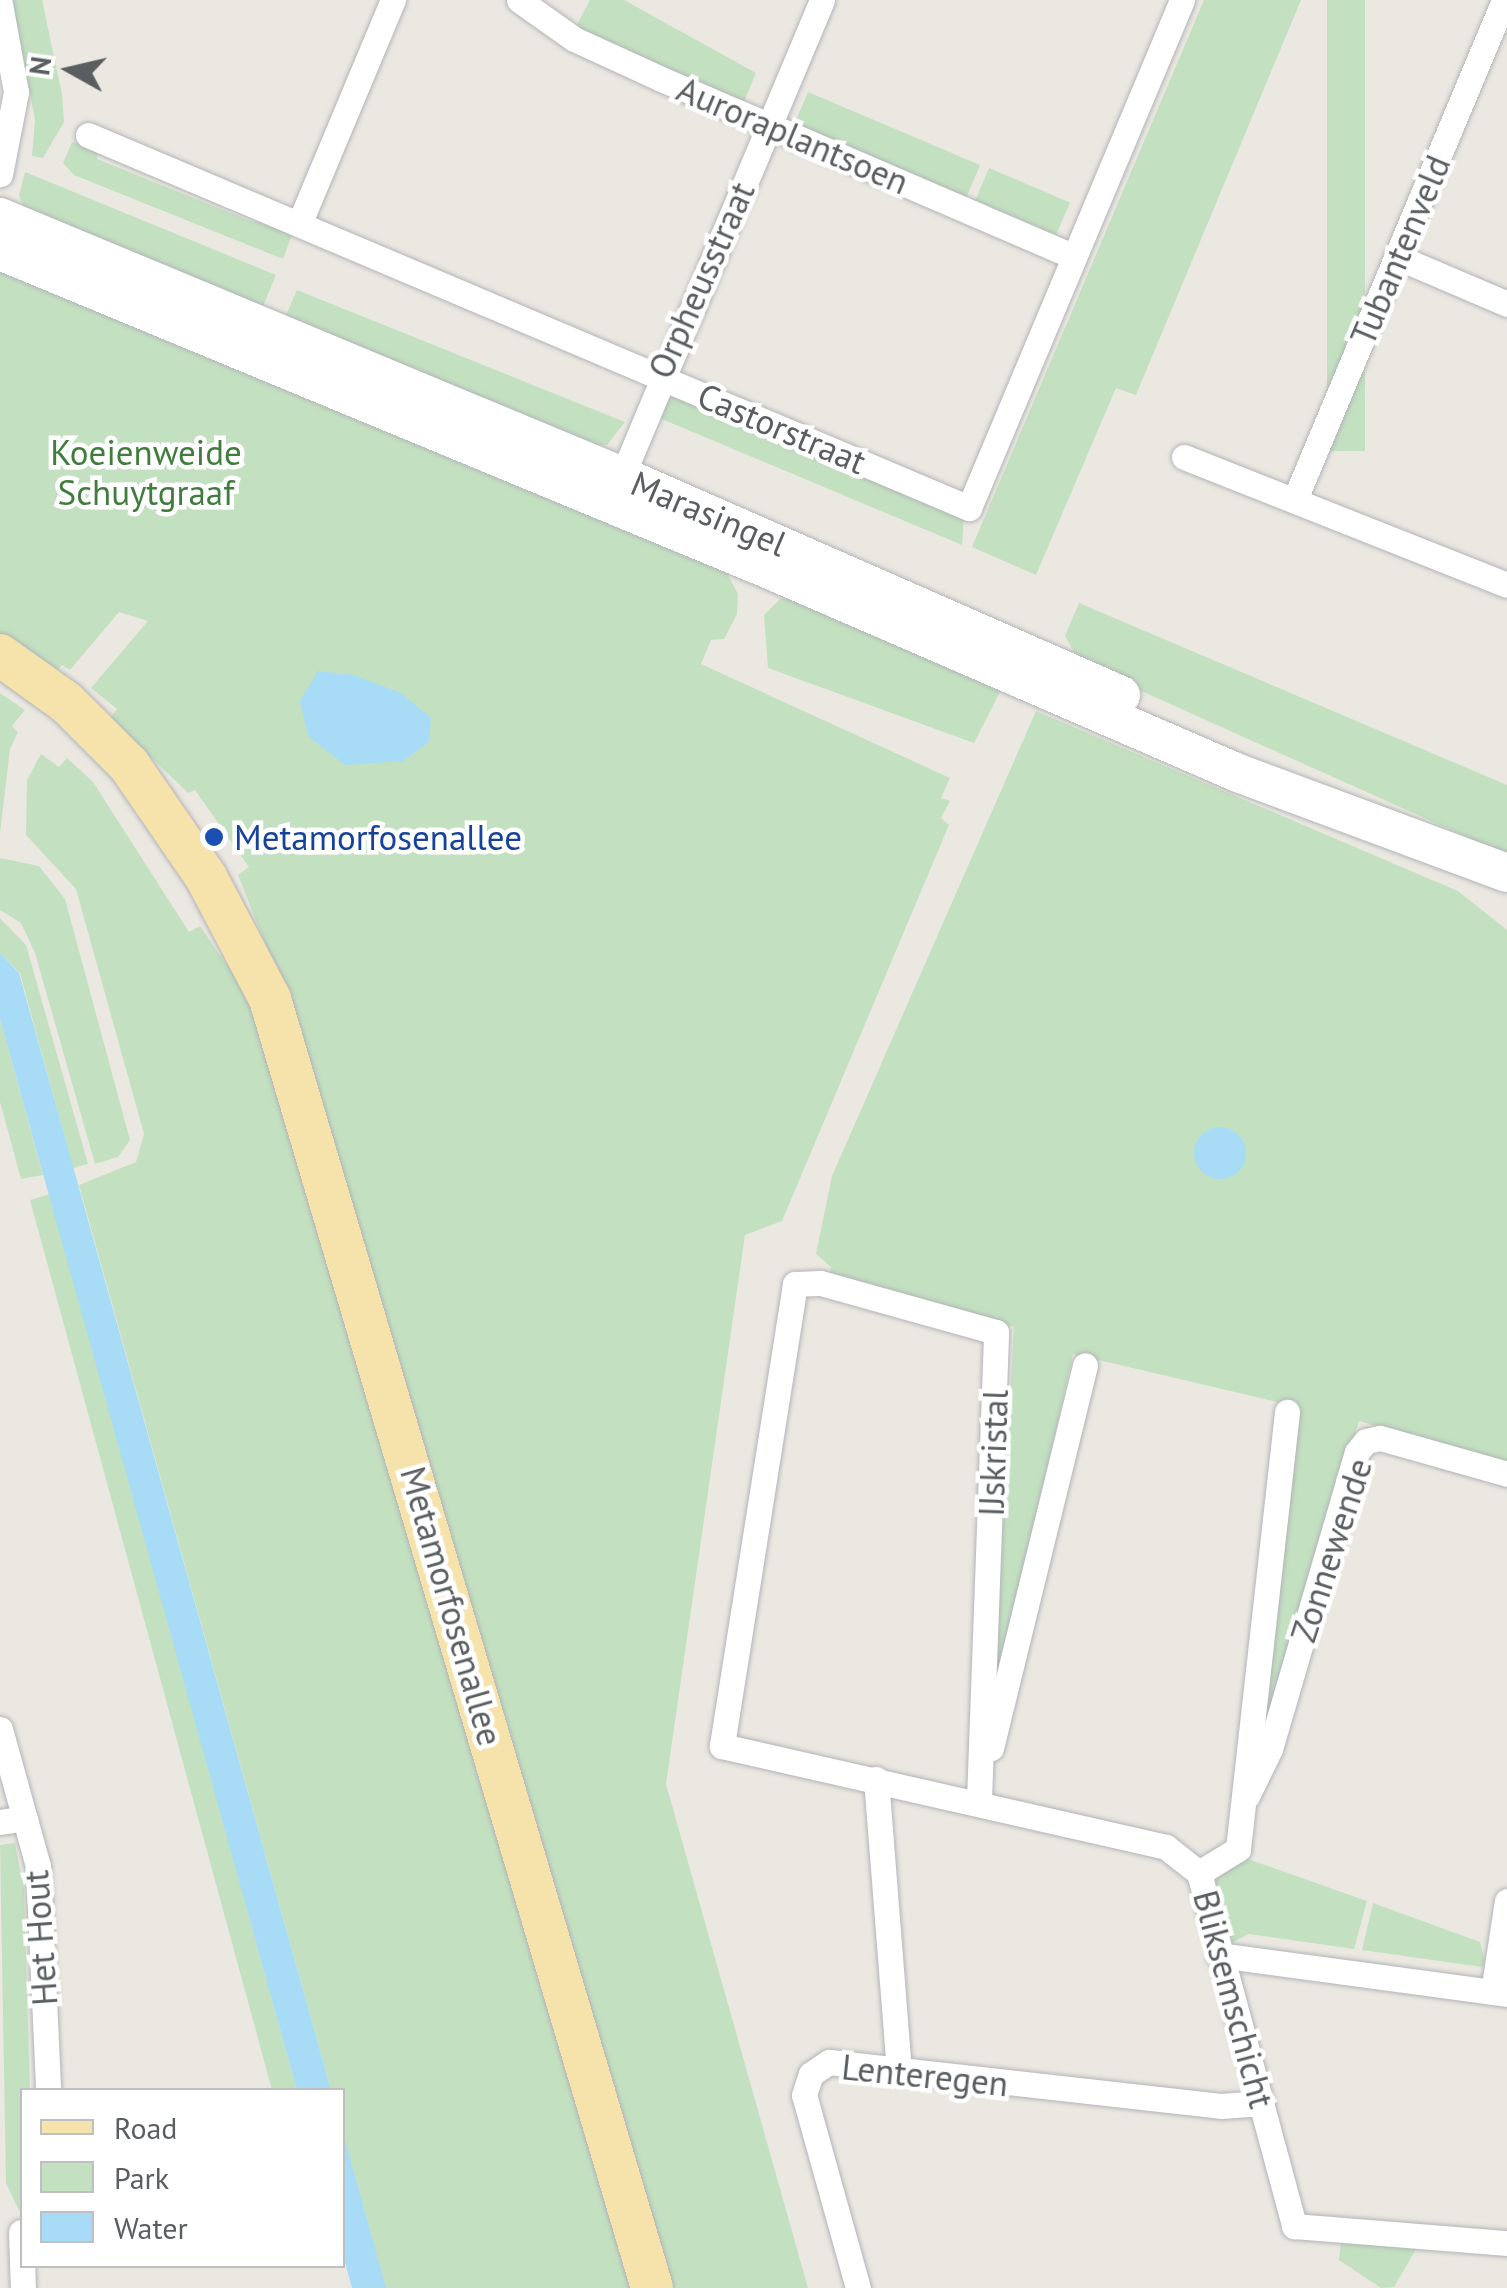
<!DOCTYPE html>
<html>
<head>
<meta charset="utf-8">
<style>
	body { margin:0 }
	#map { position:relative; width:1507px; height:2288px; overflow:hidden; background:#ebe8e1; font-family:"PT Sans",sans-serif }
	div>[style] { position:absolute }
	.green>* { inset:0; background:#c3e1c0; transform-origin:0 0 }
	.water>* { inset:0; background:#a7dbf6 }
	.round { border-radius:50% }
	.roads { filter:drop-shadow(0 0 2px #b2b4b8) drop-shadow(0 0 2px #b2b4b8) }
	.street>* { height:25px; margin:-12.5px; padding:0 12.5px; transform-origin:12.5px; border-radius:12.5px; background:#fff }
	.secondary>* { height:38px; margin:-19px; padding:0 19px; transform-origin:19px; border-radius:19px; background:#fff }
	.primary>* { height:42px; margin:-21px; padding:0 21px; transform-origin:21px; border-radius:21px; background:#f6e2ab }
	.dots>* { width:28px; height:28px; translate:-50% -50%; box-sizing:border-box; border:5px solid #fff; border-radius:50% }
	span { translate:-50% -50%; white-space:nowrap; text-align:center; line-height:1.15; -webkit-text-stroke:9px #fff; paint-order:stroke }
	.street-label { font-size:35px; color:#5a5e61 }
	.park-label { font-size:35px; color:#407d3c }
	.transit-label { font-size:35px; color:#164399 }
	.left { translate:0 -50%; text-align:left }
	.legend { position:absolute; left:20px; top:2088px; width:325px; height:180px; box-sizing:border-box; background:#fff; border:2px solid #bdbfc0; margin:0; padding:12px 18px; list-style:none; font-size:30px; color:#5a5e61 }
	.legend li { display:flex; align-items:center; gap:20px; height:50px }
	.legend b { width:50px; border:2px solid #bdbfc0 }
	.north { position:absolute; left:20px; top:20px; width:100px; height:100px; -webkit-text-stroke:8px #fff; paint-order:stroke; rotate:278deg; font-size:28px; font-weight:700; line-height:40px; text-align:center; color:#5a5e61 }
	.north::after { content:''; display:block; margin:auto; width:35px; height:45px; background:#5a5e61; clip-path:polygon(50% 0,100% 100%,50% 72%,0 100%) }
</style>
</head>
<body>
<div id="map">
	<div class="green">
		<div style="clip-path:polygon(12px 0,42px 0,62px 94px,64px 122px,43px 158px,32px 156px,35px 120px)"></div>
		<div style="clip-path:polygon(590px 0,624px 0,756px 73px,743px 104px,574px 30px)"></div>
		<div style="clip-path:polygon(1204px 0,1301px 0,1136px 395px,1116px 388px,1036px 575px,972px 547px)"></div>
		<div style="left:1327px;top:0;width:38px;height:451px"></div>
		<div style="left:808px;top:92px;width:187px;height:35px;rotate:23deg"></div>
		<div style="clip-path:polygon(72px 142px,98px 147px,97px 159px,253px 222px,279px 223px,292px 235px,283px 259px,74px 175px,63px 163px)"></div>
		<div style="left:989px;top:168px;width:88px;height:35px;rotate:23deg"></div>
		<div style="clip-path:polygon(25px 172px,276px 275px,258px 318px,28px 219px,19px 195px)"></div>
		<div style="clip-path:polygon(0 257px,720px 560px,738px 594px,737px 614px,724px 639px,711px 640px,701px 664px,950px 778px,941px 798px,950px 801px,941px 818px,949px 825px,782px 1221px,745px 1235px,666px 1784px,808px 2288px,667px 2288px,286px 996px,238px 875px,249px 867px,195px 790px,188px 793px,110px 718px,117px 709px,91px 688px,148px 621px,119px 612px,70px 670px,62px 665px,49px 679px,0 648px)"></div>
		<div style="clip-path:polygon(297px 290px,625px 422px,607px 445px,561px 442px,282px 324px)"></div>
		<div style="clip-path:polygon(680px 393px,964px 514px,962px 545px,657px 417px,666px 401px)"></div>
		<div style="clip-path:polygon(805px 596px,1003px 686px,974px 743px,768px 668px,764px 615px,780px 599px)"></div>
		<div style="clip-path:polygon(1079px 603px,1507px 785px,1507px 855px,1081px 664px,1065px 636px)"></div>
		<div style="clip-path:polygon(0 693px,25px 710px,12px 726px,18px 732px,10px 749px,0 833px)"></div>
		<div style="clip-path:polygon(1036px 711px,1458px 891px,1507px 930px,1507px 1464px,1359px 1421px,1260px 1742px,1299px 1407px,1073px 1354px,1002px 1670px,995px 1669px,1014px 1327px,830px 1276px,831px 1267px,816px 1254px,832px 1176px)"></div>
		<div style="clip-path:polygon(41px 754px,59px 767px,67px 758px,93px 782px,189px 932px,200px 926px,248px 996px,638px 2288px,385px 2288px,343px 2134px,342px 2090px,331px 2090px,79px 1185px,136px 1162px,144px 1134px,76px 889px,26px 835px,27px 780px)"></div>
		<div style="clip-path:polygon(0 858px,39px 866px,65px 899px,130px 1140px,118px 1157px,95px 1164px,35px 953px,21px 923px,0 910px)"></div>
		<div style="clip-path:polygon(0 918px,26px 945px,88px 1164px,73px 1168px,20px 973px,0 953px)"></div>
		<div style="clip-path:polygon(0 1019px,43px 1175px,21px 1179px,0 1102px)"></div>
		<div style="clip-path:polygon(50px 1194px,297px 2090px,272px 2090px,30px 1200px)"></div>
		<div style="clip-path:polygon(15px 1843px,24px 1890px,30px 2090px,22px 2090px,22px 2217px,6px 2183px,0 1845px)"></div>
		<div style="clip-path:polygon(1242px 1857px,1367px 1901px,1354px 1949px,1249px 1934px,1233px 1942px,1213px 1891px,1218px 1875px)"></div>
		<div style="clip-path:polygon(1373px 1903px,1480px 1942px,1485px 1962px,1482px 1967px,1362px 1950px)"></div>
		<div style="clip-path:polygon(1341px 2242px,1414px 2248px,1415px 2251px,1394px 2287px,1381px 2288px,1339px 2260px)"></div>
	</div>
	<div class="water">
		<div style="clip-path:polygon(318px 671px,354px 675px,401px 693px,431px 718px,429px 742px,403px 761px,345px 765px,308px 736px,300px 701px)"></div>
		<div style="clip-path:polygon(0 953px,19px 973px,331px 2090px,297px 2090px,0 1019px)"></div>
		<div class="round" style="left:1194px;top:1127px;width:52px;height:52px"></div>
		<div style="clip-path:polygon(343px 2130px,347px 2147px,386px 2288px,352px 2288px,343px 2255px)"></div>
	</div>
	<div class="roads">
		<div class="street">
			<div style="left:519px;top:0;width:67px;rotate:35.3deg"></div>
			<div style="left:574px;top:39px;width:94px;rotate:24.6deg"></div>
			<div style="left:659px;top:78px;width:452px;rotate:23.3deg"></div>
			<div style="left:0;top:4px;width:89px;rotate:79.7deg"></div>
			<div style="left:16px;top:92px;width:84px;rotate:101deg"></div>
			<div style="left:88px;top:135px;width:957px;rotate:22.95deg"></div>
			<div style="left:969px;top:508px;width:551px;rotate:-67.25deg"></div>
			<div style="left:300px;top:222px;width:241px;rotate:-67.3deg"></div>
			<div style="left:1397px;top:257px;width:120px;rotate:23.1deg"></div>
			<div style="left:1184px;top:457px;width:347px;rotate:21.6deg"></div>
			<div style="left:617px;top:488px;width:529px;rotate:-67.21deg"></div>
			<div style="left:1295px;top:499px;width:541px;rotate:-67.27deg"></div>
			<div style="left:0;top:1729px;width:142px;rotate:74.5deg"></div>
			<div style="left:38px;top:1866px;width:224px;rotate:87.4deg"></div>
			<div style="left:991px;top:1748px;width:394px;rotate:-76.2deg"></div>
			<div style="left:876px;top:1779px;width:293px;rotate:85.5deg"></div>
			<div style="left:1247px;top:1796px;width:52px;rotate:-63.9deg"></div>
			<div style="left:1270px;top:1749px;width:309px;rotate:-73.7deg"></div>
			<div style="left:1357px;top:1452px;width:14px;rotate:-51deg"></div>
			<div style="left:1366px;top:1441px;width:14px;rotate:-12deg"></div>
			<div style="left:1380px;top:1438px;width:132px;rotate:15.8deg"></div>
			<div style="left:979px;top:1800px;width:468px;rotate:-87.9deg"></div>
			<div style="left:996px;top:1332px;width:183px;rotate:-164.4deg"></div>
			<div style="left:820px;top:1283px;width:25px;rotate:178deg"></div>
			<div style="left:795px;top:1284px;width:468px;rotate:99deg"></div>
			<div style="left:722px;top:1746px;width:455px;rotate:12.8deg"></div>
			<div style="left:1166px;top:1847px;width:42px;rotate:38.2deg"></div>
			<div style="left:1199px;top:1873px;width:366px;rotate:74.9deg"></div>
			<div style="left:1294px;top:2226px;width:214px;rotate:4.6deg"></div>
			<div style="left:0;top:1822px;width:25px;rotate:-9deg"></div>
			<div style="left:1199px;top:1873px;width:46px;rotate:-31.6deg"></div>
			<div style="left:1238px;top:1849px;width:440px;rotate:-83.6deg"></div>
			<div style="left:1219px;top:1955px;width:291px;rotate:7.7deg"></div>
			<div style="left:1493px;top:1992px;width:92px;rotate:-81.3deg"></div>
			<div style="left:21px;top:2232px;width:56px;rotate:88deg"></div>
			<div style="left:858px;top:2288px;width:200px;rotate:-105.6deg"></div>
			<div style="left:804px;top:2095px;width:22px;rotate:-72deg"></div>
			<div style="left:811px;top:2074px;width:22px;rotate:-34deg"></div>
			<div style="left:829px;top:2062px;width:394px;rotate:6.4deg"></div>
			<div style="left:1221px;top:2106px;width:41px;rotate:-4.2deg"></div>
		</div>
		<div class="secondary">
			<div style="left:0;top:217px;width:674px;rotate:22.61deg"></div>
			<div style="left:622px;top:476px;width:545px;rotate:23.7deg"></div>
			<div style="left:0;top:251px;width:828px;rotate:22.51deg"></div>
			<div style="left:765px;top:568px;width:516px;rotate:23.43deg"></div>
			<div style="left:1238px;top:773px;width:287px;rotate:20.4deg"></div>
		</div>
		<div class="primary">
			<div style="left:0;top:655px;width:81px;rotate:35.5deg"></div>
			<div style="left:66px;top:702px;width:89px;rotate:45deg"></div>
			<div style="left:129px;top:765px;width:136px;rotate:55.5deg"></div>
			<div style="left:206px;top:877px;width:138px;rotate:62.3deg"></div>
			<div style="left:270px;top:999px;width:1344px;rotate:73.49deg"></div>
		</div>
	</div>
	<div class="dots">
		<div style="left:214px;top:837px;background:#1a4fb4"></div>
	</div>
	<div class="street-label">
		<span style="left:793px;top:135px;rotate:23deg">Auroraplantsoen</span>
		<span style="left:1400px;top:250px;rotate:-67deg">Tubantenveld</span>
		<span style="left:701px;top:280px;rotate:-66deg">Orpheusstraat</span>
		<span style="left:782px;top:428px;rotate:23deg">Castorstraat</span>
		<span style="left:709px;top:513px;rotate:23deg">Marasingel</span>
		<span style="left:993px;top:1453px;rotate:-88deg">IJskristal</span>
		<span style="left:1331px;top:1550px;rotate:-72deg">Zonnewende</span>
		<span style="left:452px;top:1606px;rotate:74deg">Metamorfosenallee</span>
		<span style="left:40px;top:1938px;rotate:-94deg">Het Hout</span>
		<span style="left:1234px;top:1999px;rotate:75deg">Bliksemschicht</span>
		<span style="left:925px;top:2075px;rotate:6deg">Lenteregen</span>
	</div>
	<div class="park-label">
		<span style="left:146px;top:472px">Koeienweide<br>Schuytgraaf</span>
	</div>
	<div class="transit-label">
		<span class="left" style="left:234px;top:837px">Metamorfosenallee</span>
	</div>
	<ul class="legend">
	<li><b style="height:12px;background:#f6e2ab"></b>Road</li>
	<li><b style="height:28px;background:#c3e1c0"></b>Park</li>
	<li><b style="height:28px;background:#a7dbf6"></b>Water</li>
	</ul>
	<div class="north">N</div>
</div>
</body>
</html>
